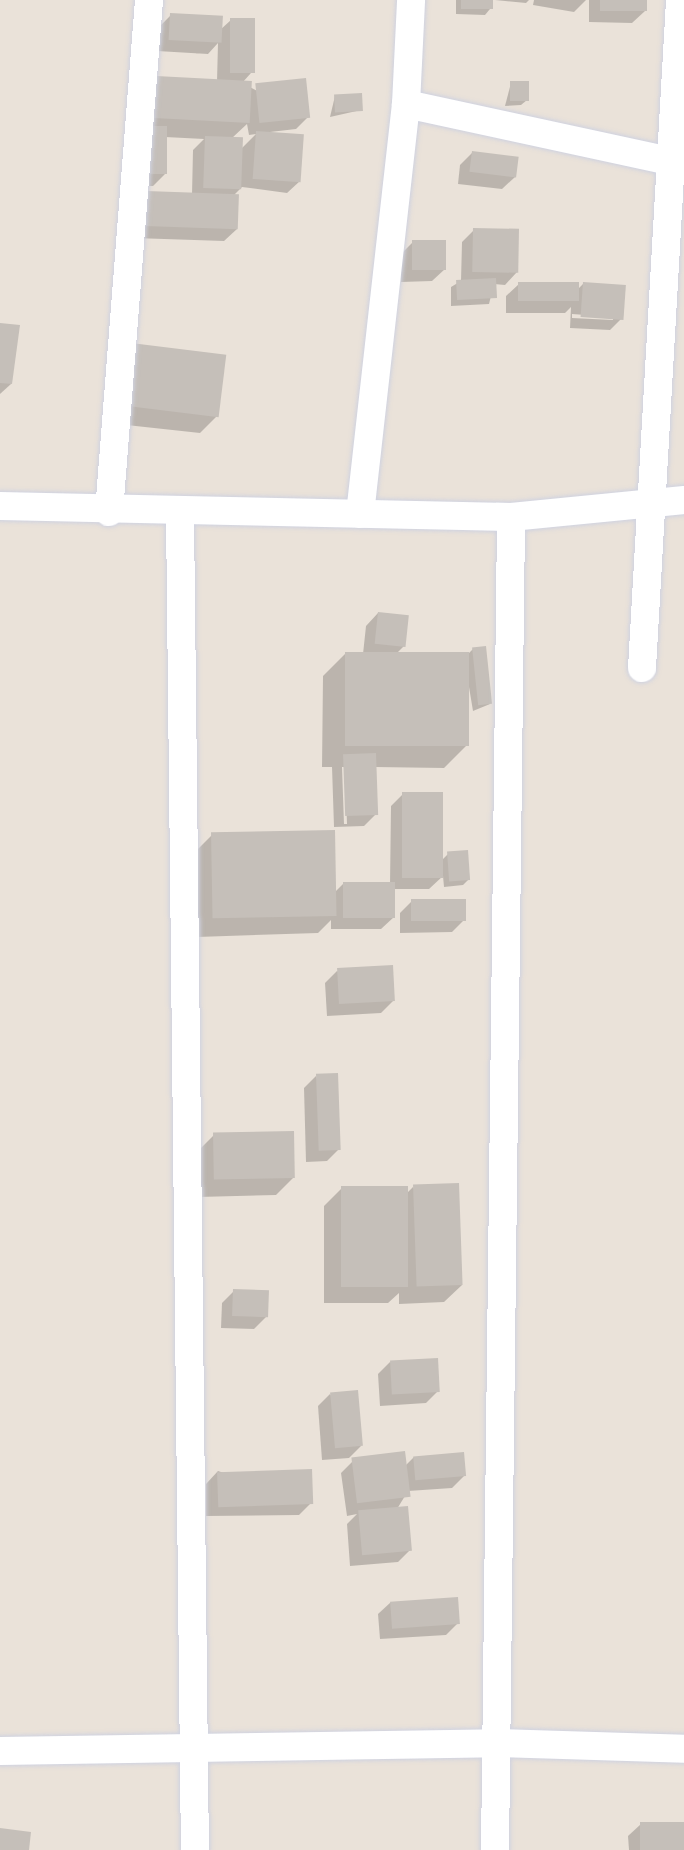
<!DOCTYPE html>
<html>
<head>
<meta charset="utf-8">
<style>
	body { margin:0 }
	#map { position:relative; width:684px; height:1850px; overflow:hidden; background:#eae2d9; font-family:Helvetica,sans-serif }
	div>[style] { position:absolute }
	.shadow>* { inset:0; background:#0003 }
	.building>* { inset:0; background:#c5bfb9; transform-origin:0 0 }
	.roads { filter:drop-shadow(0 0 2px #cfd2e0) drop-shadow(0 0 2px #cfd2e0) }
	.minor>* { height:28px; margin:-14px; padding:0 14px; transform-origin:14px; border-radius:14px; background:#fff }
	span { translate:-50% -50%; white-space:nowrap; text-align:center; line-height:1.15; -webkit-text-stroke:5px #fff; paint-order:stroke }
</style>
</head>
<body>
<div id="map">
	<div class="shadow">
		<div style="clip-path:polygon(456px 0,491px 0,490px 9px,485px 15px,456px 14px)"></div>
		<div style="clip-path:polygon(495px 0,529px 0,526px 3px)"></div>
		<div style="clip-path:polygon(534px 0,586px 0,574px 12px,533px 5px)"></div>
		<div style="clip-path:polygon(589px 0,645px 0,645px 11px,632px 23px,589px 22px)"></div>
		<div style="clip-path:polygon(evenodd,171px 15px,220px 30px,231px 20px,251px 73px,242px 83px,308px 117px,296px 129px,270px 132px,300px 181px,287px 193px,242px 187px,233px 196px,237px 229px,224px 241px,134px 238px,135px 205px,192px 194px,193px 150px,204px 139px,165px 137px,165px 174px,153px 186px,131px 186px,139px 95px,217px 81px,218px 43px,208px 54px,157px 51px,159px 27px,171px 15px,247px 124px,249px 135px,256px 134px,241px 149px,232px 138px,247px 124px)"></div>
		<div style="clip-path:polygon(511px 83px,527px 100px,521px 105px,505px 106px)"></div>
		<div style="clip-path:polygon(335px 96px,361px 110px,330px 117px)"></div>
		<div style="clip-path:polygon(472px 153px,515px 177px,502px 189px,458px 184px,460px 165px)"></div>
		<div style="clip-path:polygon(474px 230px,517px 272px,505px 285px,494px 284px,489px 304px,451px 306px,451px 287px,461px 281px,462px 242px)"></div>
		<div style="clip-path:polygon(413px 242px,445px 269px,432px 281px,401px 282px,401px 254px)"></div>
		<div style="clip-path:polygon(evenodd,519px 284px,577px 290px,583px 284px,622px 318px,610px 330px,570px 328px,571px 307px,565px 313px,506px 313px,506px 296px,519px 284px,572px 314px,613px 317px,613px 320px,572px 318px,572px 314px)"></div>
		<div style="clip-path:polygon(0 325px,11px 384px,0 394px)"></div>
		<div style="clip-path:polygon(114px 363px,218px 415px,200px 433px,108px 423px)"></div>
		<div style="clip-path:polygon(evenodd,378px 613px,404px 646px,396px 654px,467px 655px,473px 649px,490px 704px,473px 711px,467px 675px,466px 746px,444px 768px,375px 767px,376px 814px,364px 826px,334px 827px,332px 767px,322px 767px,323px 676px,345px 654px,363px 654px,366px 626px,378px 613px,342px 767px,345px 767px,347px 824px,344px 824px,342px 767px)"></div>
		<div style="clip-path:polygon(403px 794px,442px 860px,448px 854px,469px 879px,463px 885px,444px 887px,443px 876px,429px 889px,393px 889px,394px 917px,381px 929px,331px 929px,331px 920px,318px 933px,197px 937px,194px 853px,212px 835px,335px 892px,343px 884px,390px 884px,391px 806px)"></div>
		<div style="clip-path:polygon(412px 901px,464px 920px,452px 932px,400px 933px,400px 913px)"></div>
		<div style="clip-path:polygon(337px 971px,393px 1001px,381px 1013px,327px 1016px,325px 983px)"></div>
		<div style="clip-path:polygon(316px 1076px,339px 1149px,327px 1161px,306px 1162px,304px 1088px)"></div>
		<div style="clip-path:polygon(214px 1135px,294px 1177px,276px 1195px,198px 1197px,196px 1153px)"></div>
		<div style="clip-path:polygon(413px 1187px,462px 1285px,444px 1302px,399px 1304px,399px 1293px,388px 1303px,324px 1303px,324px 1206px,342px 1188px,406px 1194px)"></div>
		<div style="clip-path:polygon(234px 1291px,266px 1317px,254px 1329px,221px 1328px,222px 1303px)"></div>
		<div style="clip-path:polygon(390px 1362px,438px 1391px,426px 1403px,380px 1406px,378px 1374px)"></div>
		<div style="clip-path:polygon(330px 1394px,361px 1446px,349px 1458px,322px 1460px,318px 1406px)"></div>
		<div style="clip-path:polygon(414px 1457px,464px 1476px,452px 1488px,408px 1491px,397px 1509px,410px 1550px,398px 1562px,350px 1566px,347px 1524px,357px 1514px,347px 1516px,341px 1473px,353px 1461px,405px 1466px)"></div>
		<div style="clip-path:polygon(218px 1471px,311px 1503px,299px 1515px,206px 1516px,206px 1484px)"></div>
		<div style="clip-path:polygon(391px 1602px,458px 1623px,446px 1635px,380px 1639px,378px 1614px)"></div>
		<div style="clip-path:polygon(641px 1824px,684px 1824px,684px 1850px,629px 1850px,628px 1836px)"></div>
	</div>
	<div class="building">
		<div style="left:461px;top:0;width:32px;height:9px"></div>
		<div style="left:600px;top:0;width:47px;height:11px"></div>
		<div style="left:170px;top:13px;width:53px;height:27px;rotate:3deg"></div>
		<div style="left:230px;top:18px;width:25px;height:55px"></div>
		<div style="left:156px;top:76px;width:96px;height:42px;rotate:3deg"></div>
		<div style="left:306px;top:78px;width:40px;height:51px;rotate:84deg"></div>
		<div style="left:510px;top:81px;width:19px;height:20px"></div>
		<div style="left:362px;top:93px;width:18px;height:28px;rotate:87deg"></div>
		<div style="left:143px;top:126px;width:24px;height:48px"></div>
		<div style="left:256px;top:131px;width:48px;height:48px;rotate:4deg"></div>
		<div style="left:205px;top:136px;width:38px;height:52px;rotate:2deg"></div>
		<div style="left:472px;top:151px;width:47px;height:21px;rotate:7deg"></div>
		<div style="left:146px;top:191px;width:93px;height:35px;rotate:2deg"></div>
		<div style="left:473px;top:228px;width:46px;height:44px;rotate:1deg"></div>
		<div style="left:412px;top:240px;width:34px;height:30px"></div>
		<div style="left:496px;top:278px;width:20px;height:40px;rotate:87deg"></div>
		<div style="left:518px;top:282px;width:61px;height:19px"></div>
		<div style="left:583px;top:282px;width:43px;height:35px;rotate:4deg"></div>
		<div style="clip-path:polygon(0 323px,20px 325px,12px 384px,0 383px)"></div>
		<div style="left:131px;top:343px;width:96px;height:63px;rotate:7deg"></div>
		<div style="left:378px;top:612px;width:31px;height:32px;rotate:6deg"></div>
		<div style="left:486px;top:646px;width:58px;height:14px;rotate:84deg"></div>
		<div style="left:345px;top:652px;width:124px;height:94px"></div>
		<div style="left:376px;top:753px;width:62px;height:33px;rotate:88deg"></div>
		<div style="left:402px;top:792px;width:41px;height:86px"></div>
		<div style="left:335px;top:830px;width:86px;height:124px;rotate:89deg"></div>
		<div style="left:468px;top:850px;width:30px;height:21px;rotate:86deg"></div>
		<div style="left:343px;top:882px;width:52px;height:36px"></div>
		<div style="left:411px;top:899px;width:55px;height:22px"></div>
		<div style="left:393px;top:965px;width:36px;height:56px;rotate:87deg"></div>
		<div style="left:338px;top:1073px;width:77px;height:22px;rotate:88deg"></div>
		<div style="left:294px;top:1131px;width:47px;height:81px;rotate:89deg"></div>
		<div style="left:459px;top:1183px;width:102px;height:46px;rotate:88deg"></div>
		<div style="left:341px;top:1186px;width:67px;height:101px"></div>
		<div style="left:233px;top:1289px;width:36px;height:27px;rotate:2deg"></div>
		<div style="left:438px;top:1358px;width:34px;height:48px;rotate:87deg"></div>
		<div style="left:358px;top:1390px;width:56px;height:28px;rotate:85deg"></div>
		<div style="left:405px;top:1451px;width:46px;height:54px;rotate:83deg"></div>
		<div style="left:464px;top:1452px;width:24px;height:51px;rotate:85deg"></div>
		<div style="left:312px;top:1469px;width:35px;height:95px;rotate:88deg"></div>
		<div style="left:408px;top:1506px;width:45px;height:50px;rotate:85deg"></div>
		<div style="left:458px;top:1597px;width:27px;height:68px;rotate:86deg"></div>
		<div style="left:684px;top:1822px;width:28px;height:44px;rotate:90deg"></div>
		<div style="clip-path:polygon(0 1828px,31px 1832px,29px 1850px,0 1850px)"></div>
	</div>
	<div class="roads">
		<div class="minor">
			<div style="left:406px;top:104px;width:284px;rotate:12.2deg"></div>
			<div style="left:0;top:506px;width:511px;rotate:1.23deg"></div>
			<div style="left:511px;top:517px;width:174px;rotate:-5.6deg"></div>
			<div style="left:109px;top:512px;width:514px;rotate:-85.53deg"></div>
			<div style="left:180px;top:514px;width:1336px;rotate:89.36deg"></div>
			<div style="left:360px;top:514px;width:413px;rotate:-83.6deg"></div>
			<div style="left:406px;top:104px;width:104px;rotate:-87.2deg"></div>
			<div style="left:642px;top:668px;width:669px;rotate:-86.74deg"></div>
			<div style="left:0;top:1751px;width:498px;rotate:-0.9deg"></div>
			<div style="left:498px;top:1743px;width:186px;rotate:1.8deg"></div>
			<div style="left:495px;top:1850px;width:1333px;rotate:-89.31deg"></div>
		</div>
	</div>
</div>
</body>
</html>
